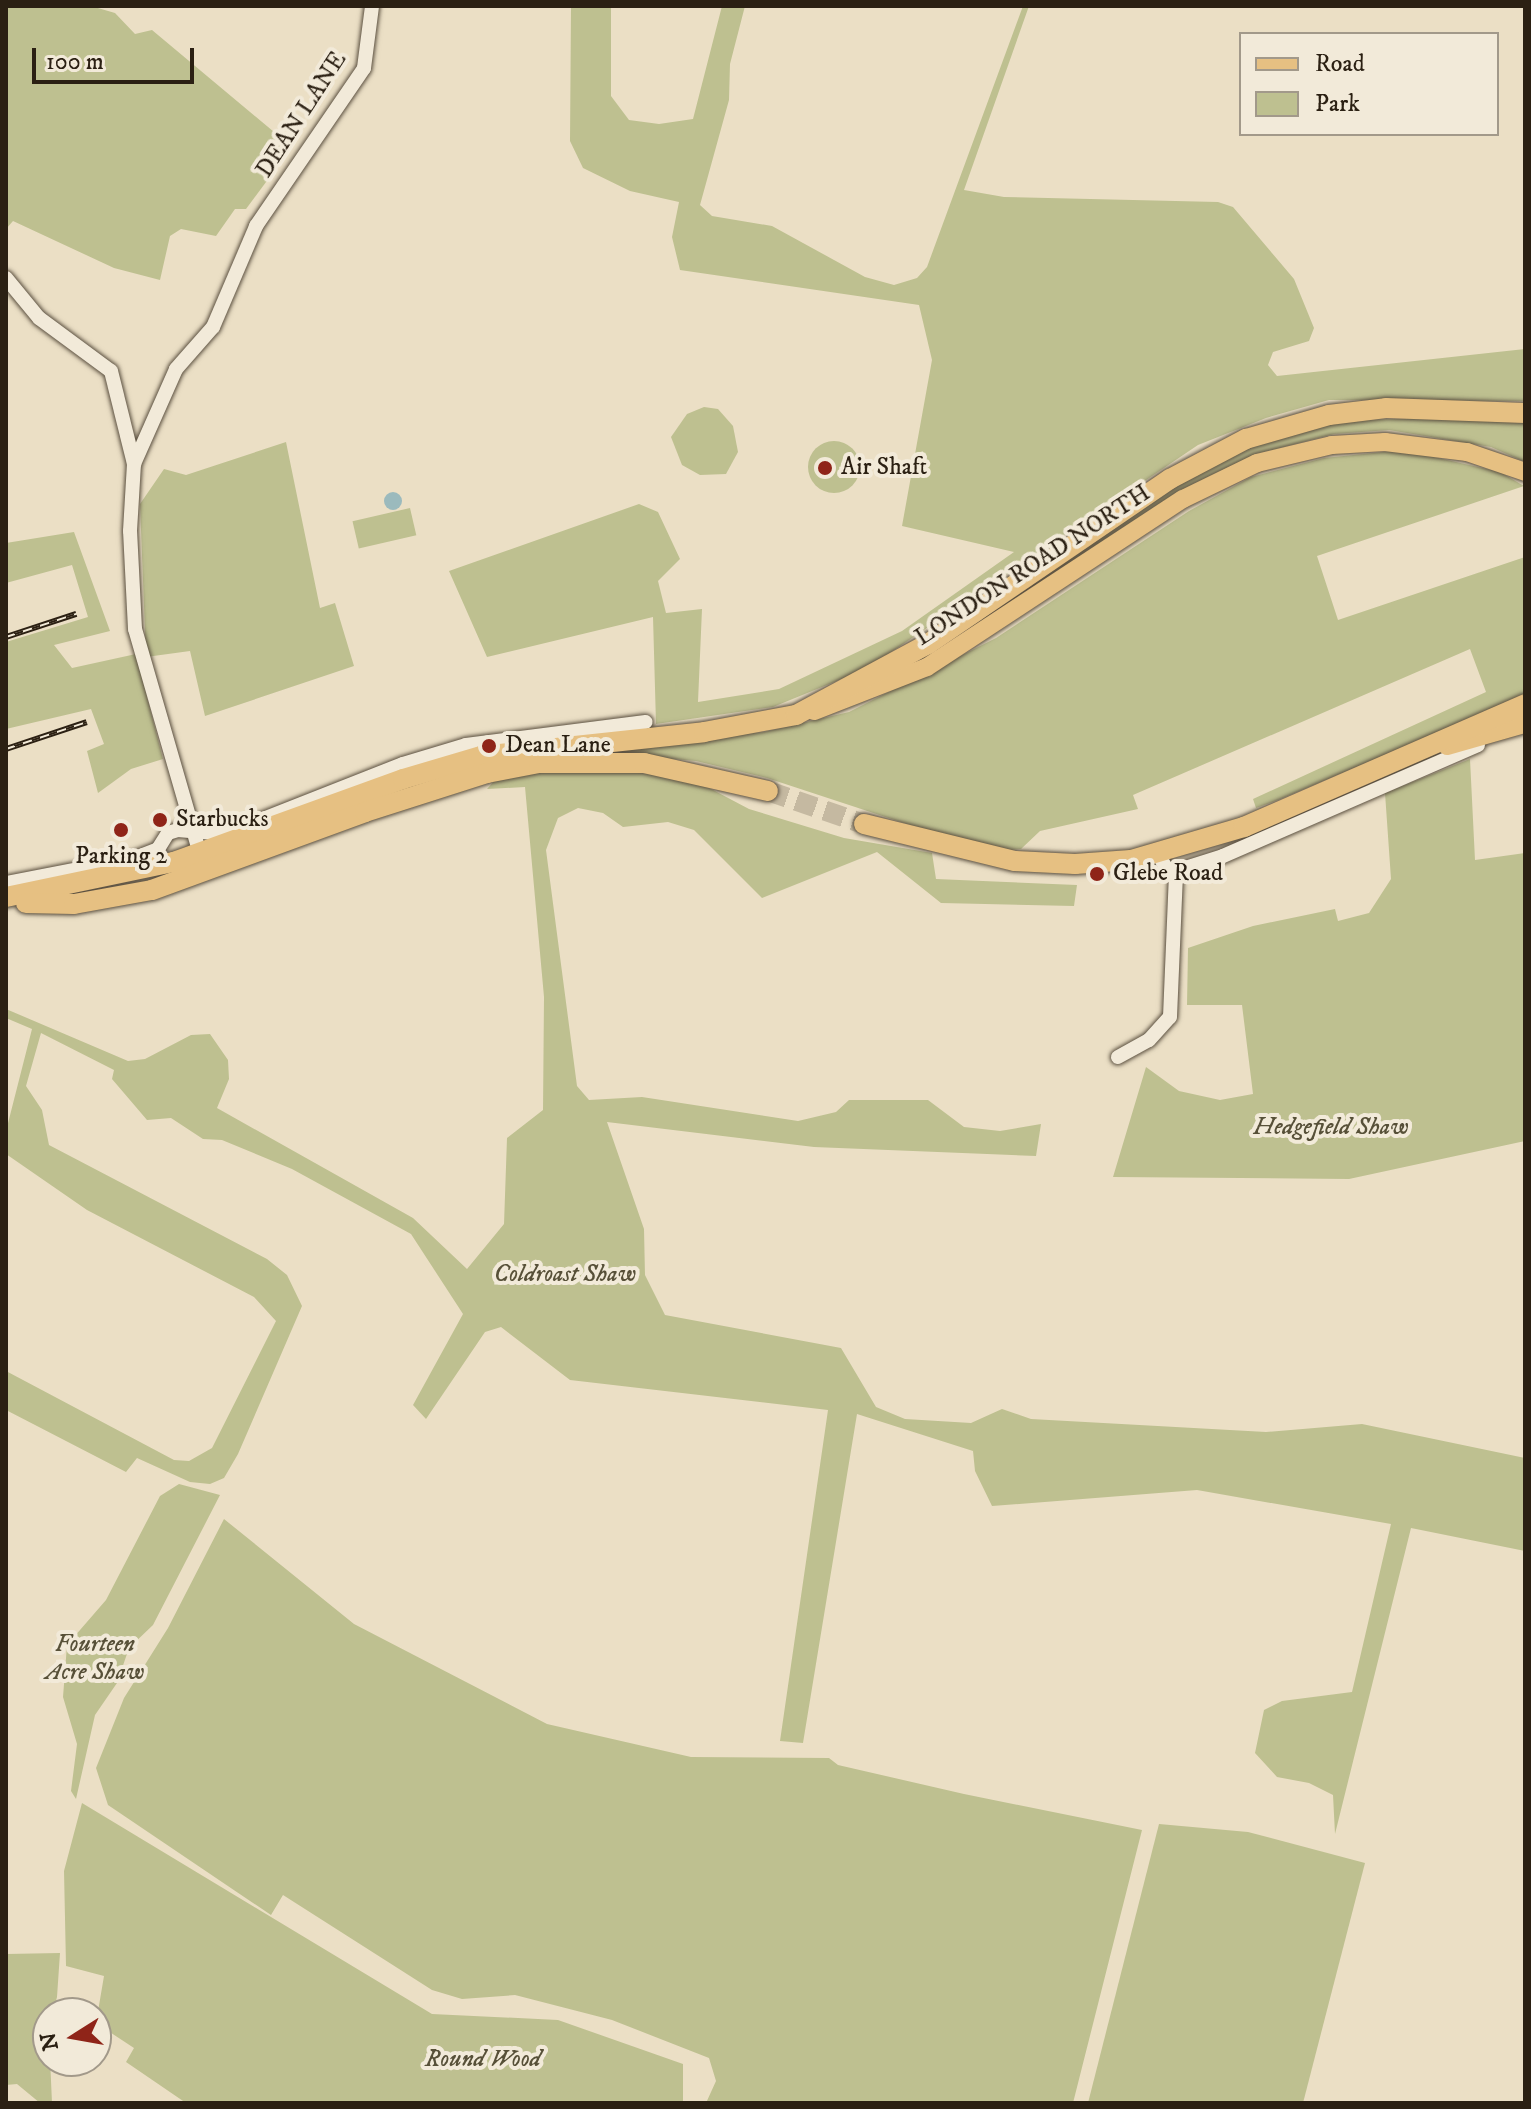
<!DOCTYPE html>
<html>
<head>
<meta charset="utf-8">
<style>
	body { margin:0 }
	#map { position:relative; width:1531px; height:2109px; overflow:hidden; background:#ebdfc5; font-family:"IM FELL DW Pica",serif }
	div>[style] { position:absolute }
	.green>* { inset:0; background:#bec090; transform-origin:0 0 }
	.round { border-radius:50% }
	.water>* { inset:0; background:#9bbabd }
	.highway-tunnel>* { height:20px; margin-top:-10px; transform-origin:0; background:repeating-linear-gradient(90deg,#c5b9a1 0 20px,transparent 0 30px) }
	.roads { filter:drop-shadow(0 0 2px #5b5040) drop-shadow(0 0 2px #5b5040) }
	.minor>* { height:14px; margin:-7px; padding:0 7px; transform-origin:7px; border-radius:7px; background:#f2ead9 }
	.major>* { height:18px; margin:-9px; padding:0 9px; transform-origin:9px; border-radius:9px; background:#e6c082 }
	.highway>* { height:20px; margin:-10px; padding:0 10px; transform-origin:10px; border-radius:10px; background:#e6c082 }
	.rail>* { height:6px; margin-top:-3px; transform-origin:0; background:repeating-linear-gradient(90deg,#f2ead9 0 9px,#2b2013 0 18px); box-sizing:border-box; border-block:2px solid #2b2013 }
	.dots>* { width:22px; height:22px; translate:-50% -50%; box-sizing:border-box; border:4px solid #f2ead9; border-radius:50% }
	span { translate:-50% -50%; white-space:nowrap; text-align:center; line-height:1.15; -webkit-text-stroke:8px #f2ead9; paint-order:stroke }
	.street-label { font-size:24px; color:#2b2013 }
	.poi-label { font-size:24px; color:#2b2013 }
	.left { translate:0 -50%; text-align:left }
	.park-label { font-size:24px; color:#575038; font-style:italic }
	.frame { position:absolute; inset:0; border:8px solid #2b2013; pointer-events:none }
	.legend { position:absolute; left:1239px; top:32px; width:260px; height:104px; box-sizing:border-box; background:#f2ead9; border:2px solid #a2998a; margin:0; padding:10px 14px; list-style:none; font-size:24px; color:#2b2013 }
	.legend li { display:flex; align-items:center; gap:16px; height:40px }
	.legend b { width:40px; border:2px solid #a2998a }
	.north { position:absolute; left:32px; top:1997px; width:80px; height:80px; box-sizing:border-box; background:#f2ead9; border:2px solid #a2998a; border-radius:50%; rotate:259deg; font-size:22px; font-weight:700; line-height:32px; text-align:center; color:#2b2013 }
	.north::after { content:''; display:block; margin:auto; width:28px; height:36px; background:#8f2418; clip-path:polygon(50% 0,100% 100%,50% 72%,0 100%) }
	.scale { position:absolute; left:32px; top:48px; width:162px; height:36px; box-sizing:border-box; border:4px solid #2b2013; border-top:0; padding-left:10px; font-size:24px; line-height:28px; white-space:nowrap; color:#2b2013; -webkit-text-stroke:6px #f2ead9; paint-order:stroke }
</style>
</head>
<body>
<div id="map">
	<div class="green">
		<div style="clip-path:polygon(6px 6px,91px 6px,115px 13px,135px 34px,152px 30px,292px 147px,246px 209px,235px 209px,216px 236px,181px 229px,170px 236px,160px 280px,114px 268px,13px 221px,6px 229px)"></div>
		<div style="clip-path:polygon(571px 6px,611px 6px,611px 96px,629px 120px,659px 124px,693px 119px,722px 6px,745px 6px,730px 64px,729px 100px,700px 205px,712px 216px,772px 226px,865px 277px,894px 285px,917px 278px,927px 267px,1023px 6px,1029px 6px,964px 190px,1004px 197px,1218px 202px,1233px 207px,1294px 279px,1314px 328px,1309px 341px,1273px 352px,1268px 365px,1277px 376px,1525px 349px,1525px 401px,1329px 400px,1266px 418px,1198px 445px,866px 669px,773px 707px,656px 724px,653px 617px,487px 657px,449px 571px,639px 504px,658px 512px,680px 559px,658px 581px,666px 613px,702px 609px,698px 702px,779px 689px,902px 631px,1014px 552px,902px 526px,932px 360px,919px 305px,680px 270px,672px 237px,679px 202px,630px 191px,583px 168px,570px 141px)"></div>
		<div style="clip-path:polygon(704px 407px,718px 409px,733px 426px,738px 452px,726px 474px,700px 475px,682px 465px,671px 437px,687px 414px)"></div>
		<div style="clip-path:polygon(1448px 418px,1525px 423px,1525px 462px,1491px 447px,1389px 430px,1334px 434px,1256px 454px,1193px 484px,936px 649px,1201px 470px,1275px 437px,1350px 420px)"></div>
		<div class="round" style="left:808px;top:441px;width:52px;height:52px"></div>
		<div style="clip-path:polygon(286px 442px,320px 608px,335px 603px,354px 666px,205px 716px,190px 651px,146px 657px,140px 504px,164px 469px,186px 475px)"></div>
		<div style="clip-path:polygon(1403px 450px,1500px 472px,1524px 486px,1317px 556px,1338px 620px,1525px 557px,1525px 696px,1278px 800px,1256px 808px,1253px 799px,1486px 692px,1470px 649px,1133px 795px,1138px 809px,1040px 831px,1021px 849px,992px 852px,767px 778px,696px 761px,584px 751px,764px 732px,849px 712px,996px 638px,1189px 511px,1251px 477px,1324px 458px)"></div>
		<div style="left:410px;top:508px;width:28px;height:59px;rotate:77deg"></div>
		<div style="clip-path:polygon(74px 532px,110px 631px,54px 645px,72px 668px,136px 654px,163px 759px,131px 769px,98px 793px,87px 751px,104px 744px,91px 709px,6px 729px,6px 642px,88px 617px,72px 565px,6px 583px,6px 543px)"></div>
		<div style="clip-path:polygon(1470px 759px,1475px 860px,1525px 853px,1525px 1141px,1349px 1179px,1113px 1177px,1146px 1067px,1179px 1091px,1220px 1100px,1253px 1094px,1242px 1005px,1187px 1005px,1188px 948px,1253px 926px,1335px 909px,1338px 921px,1369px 913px,1391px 879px,1385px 793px)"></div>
		<div style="clip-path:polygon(554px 770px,620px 770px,696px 781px,749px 809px,844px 838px,932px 853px,936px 879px,1077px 885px,1074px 906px,941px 903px,877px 852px,762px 898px,694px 830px,668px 822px,623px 827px,603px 813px,578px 808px,558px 818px,546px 850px,577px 1086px,589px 1100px,642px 1097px,798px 1121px,836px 1112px,849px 1100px,928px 1100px,964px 1127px,1000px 1131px,1041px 1124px,1036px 1156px,814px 1147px,607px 1122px,644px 1229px,645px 1275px,665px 1315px,841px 1348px,876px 1407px,905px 1419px,971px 1423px,1002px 1409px,1031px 1419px,1266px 1432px,1362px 1424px,1525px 1458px,1525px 1551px,1411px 1528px,1335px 1834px,1333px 1795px,1309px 1783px,1277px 1777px,1255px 1753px,1264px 1710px,1282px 1701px,1352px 1692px,1391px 1524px,1197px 1490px,992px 1506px,975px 1471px,973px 1451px,857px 1414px,803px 1743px,780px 1741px,828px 1410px,570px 1380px,501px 1327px,485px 1332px,426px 1419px,413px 1405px,463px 1314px,411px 1234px,292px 1169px,222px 1140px,203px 1139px,171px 1118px,147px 1120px,112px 1079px,114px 1070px,41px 1033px,26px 1086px,42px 1110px,49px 1145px,267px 1259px,287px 1275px,302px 1306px,238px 1454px,224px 1478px,210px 1484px,190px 1482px,137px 1458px,126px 1472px,6px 1410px,6px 1371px,174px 1460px,189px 1461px,212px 1448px,276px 1321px,254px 1297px,87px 1210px,6px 1154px,6px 1131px,32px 1029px,6px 1018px,6px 1009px,128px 1061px,145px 1059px,191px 1035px,210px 1034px,228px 1060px,229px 1079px,217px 1108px,413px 1218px,467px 1269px,504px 1224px,507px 1138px,543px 1110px,544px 997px,525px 787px,487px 789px,495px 780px)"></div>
		<div style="clip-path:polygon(179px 1484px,220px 1495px,153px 1625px,129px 1648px,117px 1683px,95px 1715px,76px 1799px,71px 1791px,77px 1744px,63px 1697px,67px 1645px,106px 1600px,160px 1496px)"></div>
		<div style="clip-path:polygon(224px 1519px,354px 1624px,547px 1724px,691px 1757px,829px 1758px,838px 1765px,964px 1794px,1142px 1830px,1073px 2103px,706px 2103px,716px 2081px,709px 2058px,612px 2020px,515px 1995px,462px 1999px,432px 1990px,283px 1895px,271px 1915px,108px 1805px,96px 1768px,124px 1698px,168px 1628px)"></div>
		<div style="clip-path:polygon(82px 1803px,432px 2014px,558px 2020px,683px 2064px,683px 2103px,186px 2103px,126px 2062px,134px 2048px,96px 2023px,104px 1976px,66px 1966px,64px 1871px)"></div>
		<div style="clip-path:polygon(1159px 1824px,1248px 1832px,1365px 1863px,1303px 2103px,1088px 2103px)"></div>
		<div style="clip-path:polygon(60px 1953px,57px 1997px,53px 2013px,48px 2013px,52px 2103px,40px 2103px,17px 2084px,6px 2085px,6px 1954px)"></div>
	</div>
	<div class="water">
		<div class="round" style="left:384px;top:492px;width:18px;height:18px"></div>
	</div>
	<div class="highway-tunnel">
		<div style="left:768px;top:791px;width:102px;rotate:19deg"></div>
	</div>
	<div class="roads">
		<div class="minor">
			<div style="left:6px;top:278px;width:52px;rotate:50.5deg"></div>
			<div style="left:39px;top:318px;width:89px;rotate:36.4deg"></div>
			<div style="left:111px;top:371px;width:96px;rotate:76.1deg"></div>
			<div style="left:1158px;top:854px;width:16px;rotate:60deg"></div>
			<div style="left:1166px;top:868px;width:10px;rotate:17deg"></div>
			<div style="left:1176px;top:871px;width:49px;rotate:-17.7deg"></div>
			<div style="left:1223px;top:856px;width:278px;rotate:-23.5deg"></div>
			<div style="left:202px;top:861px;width:241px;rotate:-106.1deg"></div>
			<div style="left:135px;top:629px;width:98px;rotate:-92.9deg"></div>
			<div style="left:130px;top:531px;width:67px;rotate:-86.6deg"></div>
			<div style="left:134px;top:464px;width:104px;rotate:-66.1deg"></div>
			<div style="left:176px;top:369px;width:56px;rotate:-48.6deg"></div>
			<div style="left:213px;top:327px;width:110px;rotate:-66.9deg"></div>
			<div style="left:256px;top:226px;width:191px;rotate:-55.6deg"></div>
			<div style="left:364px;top:68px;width:63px;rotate:-82.6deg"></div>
			<div style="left:6px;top:883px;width:131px;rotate:-11deg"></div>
			<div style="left:135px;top:858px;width:25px;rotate:-21deg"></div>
			<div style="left:158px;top:849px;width:19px;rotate:-58deg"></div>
			<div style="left:168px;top:833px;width:10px;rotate:-17deg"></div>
			<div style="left:178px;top:830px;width:47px;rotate:4.9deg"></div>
			<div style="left:225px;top:834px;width:191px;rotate:-21.5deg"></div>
			<div style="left:403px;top:764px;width:66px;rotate:-16.8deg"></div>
			<div style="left:466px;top:745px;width:181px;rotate:-7.3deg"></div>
			<div style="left:1118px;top:1057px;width:35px;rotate:-29deg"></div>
			<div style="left:1149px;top:1040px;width:31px;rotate:-48deg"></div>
			<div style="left:1170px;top:1017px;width:146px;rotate:-87.6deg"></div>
		</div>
		<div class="major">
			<div style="left:814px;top:711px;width:121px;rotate:-21.3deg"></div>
			<div style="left:927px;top:667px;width:306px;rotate:-33.3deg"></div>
			<div style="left:1183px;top:499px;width:82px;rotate:-25.9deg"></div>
			<div style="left:1257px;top:463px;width:77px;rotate:-13.5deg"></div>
			<div style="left:1332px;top:445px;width:53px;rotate:-3.2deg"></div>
			<div style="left:1385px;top:442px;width:83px;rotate:7deg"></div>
			<div style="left:1467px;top:452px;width:61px;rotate:19deg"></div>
			<div style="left:1447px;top:746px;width:81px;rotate:-15.8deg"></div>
		</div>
		<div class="highway">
			<div style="left:864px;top:824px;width:155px;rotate:13.8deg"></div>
			<div style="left:1015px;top:861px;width:60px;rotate:2.9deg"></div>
			<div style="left:1075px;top:864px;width:56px;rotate:-4.1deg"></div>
			<div style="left:1131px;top:860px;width:118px;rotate:-16.3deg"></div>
			<div style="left:1244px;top:827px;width:307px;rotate:-23.6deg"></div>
			<div style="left:6px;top:897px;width:172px;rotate:-11.8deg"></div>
			<div style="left:174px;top:862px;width:244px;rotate:-19.9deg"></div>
			<div style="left:403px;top:779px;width:81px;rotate:-16.4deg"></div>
			<div style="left:481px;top:756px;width:224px;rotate:-6.1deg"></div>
			<div style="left:704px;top:732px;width:94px;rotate:-10.5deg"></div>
			<div style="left:796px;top:715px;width:150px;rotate:-28.3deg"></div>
			<div style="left:928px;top:644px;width:293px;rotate:-34.3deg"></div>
			<div style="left:1170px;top:479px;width:86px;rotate:-27.8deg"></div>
			<div style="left:1246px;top:439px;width:86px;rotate:-16.1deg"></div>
			<div style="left:1329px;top:415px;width:57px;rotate:-7deg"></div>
			<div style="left:1386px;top:408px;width:139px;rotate:2.1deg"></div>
			<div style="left:26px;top:903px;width:48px;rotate:1.2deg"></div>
			<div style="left:74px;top:904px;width:79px;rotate:-10.2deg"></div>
			<div style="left:152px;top:890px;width:227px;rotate:-20.1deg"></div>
			<div style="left:365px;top:812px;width:128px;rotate:-17.7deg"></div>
			<div style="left:487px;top:773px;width:53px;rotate:-10.9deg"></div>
			<div style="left:539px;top:763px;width:105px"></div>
			<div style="left:644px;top:763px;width:127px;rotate:12.7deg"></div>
		</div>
	</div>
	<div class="rail">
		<div style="left:6px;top:637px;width:74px;rotate:-18.2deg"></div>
		<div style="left:6px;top:749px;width:85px;rotate:-18.4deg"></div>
	</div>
	<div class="dots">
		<div style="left:825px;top:468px;background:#8f2418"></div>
		<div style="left:489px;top:746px;background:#8f2418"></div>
		<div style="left:160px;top:820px;background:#8f2418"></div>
		<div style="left:121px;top:830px;background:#8f2418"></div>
		<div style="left:1097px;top:874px;background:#8f2418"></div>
	</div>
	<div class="street-label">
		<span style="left:302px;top:115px;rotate:-57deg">DEAN LANE</span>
		<span style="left:1033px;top:566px;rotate:-33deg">LONDON ROAD NORTH</span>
	</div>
	<div class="poi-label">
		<span class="left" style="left:841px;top:468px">Air Shaft</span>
		<span class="left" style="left:505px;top:746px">Dean Lane</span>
		<span class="left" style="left:176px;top:820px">Starbucks</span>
		<span style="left:121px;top:857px">Parking 2</span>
		<span class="left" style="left:1113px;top:874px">Glebe Road</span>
	</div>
	<div class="park-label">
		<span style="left:1331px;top:1128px">Hedgefield Shaw</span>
		<span style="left:565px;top:1275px">Coldroast Shaw</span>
		<span style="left:95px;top:1659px">Fourteen<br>Acre Shaw</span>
		<span style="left:483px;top:2060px">Round Wood</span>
	</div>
	<div class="frame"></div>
	<ul class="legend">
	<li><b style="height:10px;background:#e6c082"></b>Road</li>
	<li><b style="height:22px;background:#bec090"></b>Park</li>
	</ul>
	<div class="north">N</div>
	<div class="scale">100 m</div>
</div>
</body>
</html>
